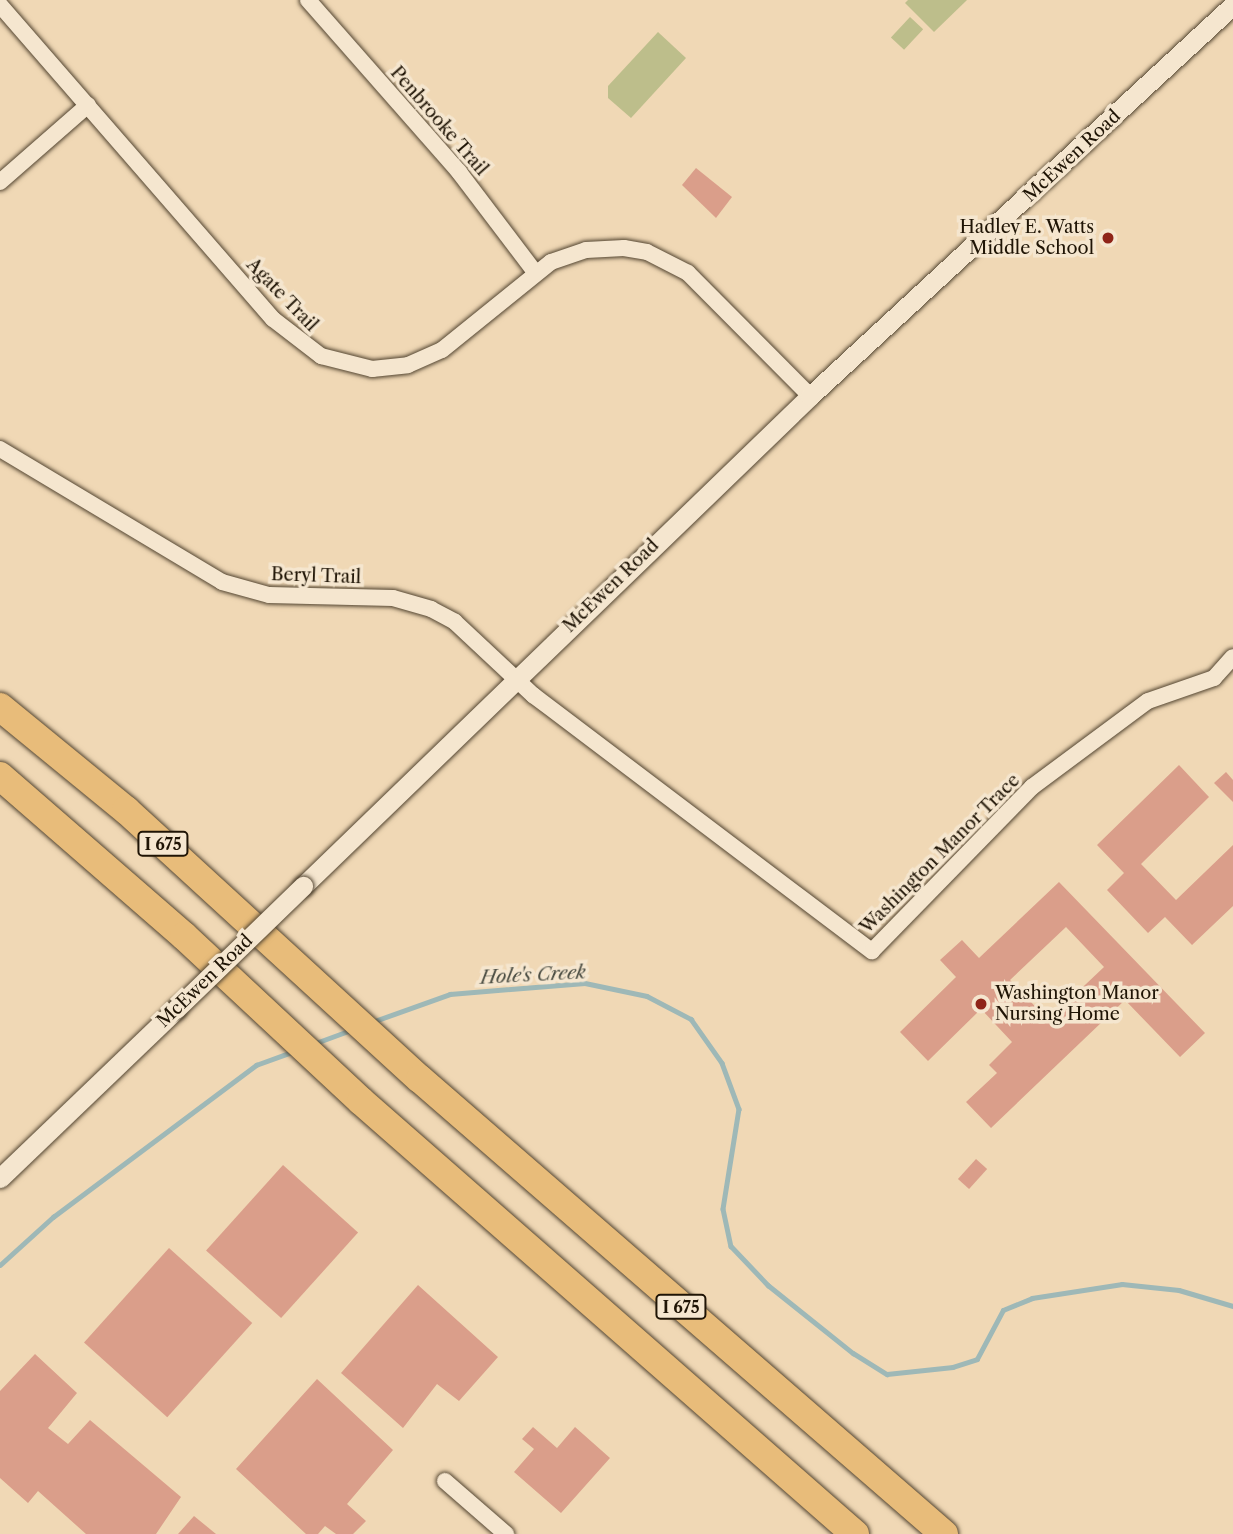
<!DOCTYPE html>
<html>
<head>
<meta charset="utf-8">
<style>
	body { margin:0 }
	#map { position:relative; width:1233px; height:1534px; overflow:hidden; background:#f0d8b5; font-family:"Libre Caslon Text",serif }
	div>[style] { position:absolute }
	.green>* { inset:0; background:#bdbe8b; transform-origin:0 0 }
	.stream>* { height:4.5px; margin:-2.25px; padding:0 2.25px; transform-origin:2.25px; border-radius:2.25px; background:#9eb8b7 }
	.building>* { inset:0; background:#da9e8a; transform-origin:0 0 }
	.roads { filter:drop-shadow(0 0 2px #534531) drop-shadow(0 0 2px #534531) }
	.minor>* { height:16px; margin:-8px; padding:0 8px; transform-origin:8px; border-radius:8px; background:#f5e6cf }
	.tertiary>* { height:19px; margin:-9.5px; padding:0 9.5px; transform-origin:9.5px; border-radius:9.5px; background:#f5e6cf }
	.motorway>* { height:28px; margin:-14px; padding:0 14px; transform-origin:14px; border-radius:14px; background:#e8bc7a }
	.bridges { filter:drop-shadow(0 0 2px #534531) drop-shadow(0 0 2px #534531) }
	.tertiary-bridge>* { height:19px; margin:-9.5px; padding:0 9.5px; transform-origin:9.5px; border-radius:9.5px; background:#f5e6cf }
	.dots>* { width:19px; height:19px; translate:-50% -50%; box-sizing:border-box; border:4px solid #f5e6cf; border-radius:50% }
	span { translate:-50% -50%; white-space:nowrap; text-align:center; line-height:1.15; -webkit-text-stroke:7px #f5e6cf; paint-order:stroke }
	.shield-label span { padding:2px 5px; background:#f5e6cf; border:2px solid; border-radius:5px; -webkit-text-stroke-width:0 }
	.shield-label { font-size:16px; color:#1f1405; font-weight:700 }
	.street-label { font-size:18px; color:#1f1405 }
	.poi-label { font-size:18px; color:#1f1405 }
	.right { translate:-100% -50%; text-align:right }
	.left { translate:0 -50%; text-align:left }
	.water-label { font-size:19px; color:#4b4d43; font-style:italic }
</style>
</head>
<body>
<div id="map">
	<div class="green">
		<div style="clip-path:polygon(908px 0,967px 0,934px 32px,905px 3px)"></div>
		<div style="left:910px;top:17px;width:18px;height:28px;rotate:43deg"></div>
		<div style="clip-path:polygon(658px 32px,686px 58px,631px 118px,608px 98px,608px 86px)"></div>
	</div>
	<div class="stream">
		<div style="left:372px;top:1022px;width:83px;rotate:-19.7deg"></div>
		<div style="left:450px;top:994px;width:135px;rotate:-4.7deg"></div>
		<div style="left:585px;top:983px;width:63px;rotate:11.8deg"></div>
		<div style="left:647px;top:996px;width:50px;rotate:27.6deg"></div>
		<div style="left:691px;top:1019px;width:54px;rotate:54.8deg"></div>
		<div style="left:722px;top:1063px;width:49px;rotate:69.7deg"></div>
		<div style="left:739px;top:1109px;width:101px;rotate:99.1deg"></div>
		<div style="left:723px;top:1209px;width:38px;rotate:78deg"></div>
		<div style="left:731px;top:1246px;width:54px;rotate:46.5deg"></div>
		<div style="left:768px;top:1285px;width:109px;rotate:38.7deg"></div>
		<div style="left:853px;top:1353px;width:40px;rotate:32deg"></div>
		<div style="left:887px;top:1374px;width:66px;rotate:-6.1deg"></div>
		<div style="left:953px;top:1367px;width:25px;rotate:-18deg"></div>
		<div style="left:977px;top:1359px;width:55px;rotate:-62deg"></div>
		<div style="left:1003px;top:1310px;width:31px;rotate:-22deg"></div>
		<div style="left:1032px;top:1298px;width:91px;rotate:-8.8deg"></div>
		<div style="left:1122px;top:1284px;width:57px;rotate:6deg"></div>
		<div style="left:1179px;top:1290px;width:56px;rotate:16.5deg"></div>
		<div style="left:313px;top:1044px;width:40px;rotate:-20.2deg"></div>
		<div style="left:0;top:1265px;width:72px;rotate:-42.2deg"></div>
		<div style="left:53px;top:1217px;width:254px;rotate:-36.8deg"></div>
		<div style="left:256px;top:1065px;width:38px;rotate:-20deg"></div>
	</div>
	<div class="building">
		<div style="clip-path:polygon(696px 168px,732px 197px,716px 218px,682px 185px)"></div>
		<div style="clip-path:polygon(1179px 765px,1209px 797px,1141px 864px,1176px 900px,1233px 845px,1233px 906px,1192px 945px,1165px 917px,1148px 933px,1107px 890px,1124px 873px,1097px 845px)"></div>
		<div style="clip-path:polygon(1226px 772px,1233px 780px,1233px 802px,1214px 783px)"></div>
		<div style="clip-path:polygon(evenodd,1059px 882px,1205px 1033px,1180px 1057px,1125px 1000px,991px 1128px,966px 1102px,997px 1073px,989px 1065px,1012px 1042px,981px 1009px,928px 1061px,900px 1032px,956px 977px,940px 960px,962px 940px,979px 958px,1059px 882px,1066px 927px,1104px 967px,1048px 1020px,1010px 980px,1066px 927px)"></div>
		<div style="left:976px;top:1159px;width:15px;height:27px;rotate:42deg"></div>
		<div style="left:283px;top:1165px;width:101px;height:115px;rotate:42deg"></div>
		<div style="left:169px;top:1248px;width:112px;height:127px;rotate:42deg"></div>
		<div style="clip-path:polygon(418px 1285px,498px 1357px,459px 1401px,437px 1384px,403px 1428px,341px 1373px)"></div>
		<div style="clip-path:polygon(35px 1354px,77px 1393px,48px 1428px,68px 1444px,90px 1420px,181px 1497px,156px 1534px,86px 1534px,38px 1491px,28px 1503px,0 1478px,0 1391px)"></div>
		<div style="clip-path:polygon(317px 1379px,393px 1450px,347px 1504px,366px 1521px,353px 1534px,336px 1534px,325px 1526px,318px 1534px,306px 1534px,236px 1469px)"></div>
		<div style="clip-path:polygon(533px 1427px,557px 1448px,575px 1427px,610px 1458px,561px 1513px,514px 1472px,534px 1449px,522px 1439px)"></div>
		<div style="clip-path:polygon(194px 1516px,216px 1534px,178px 1534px)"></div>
	</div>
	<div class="roads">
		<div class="minor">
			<div style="left:308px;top:0;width:229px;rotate:48.7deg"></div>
			<div style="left:459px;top:172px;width:126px;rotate:52.8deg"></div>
			<div style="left:0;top:5px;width:416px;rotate:49deg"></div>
			<div style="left:273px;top:319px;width:61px;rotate:37.6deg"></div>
			<div style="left:321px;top:356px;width:53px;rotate:14.3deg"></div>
			<div style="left:372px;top:369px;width:36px;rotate:-6deg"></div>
			<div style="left:408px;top:365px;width:37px;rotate:-24deg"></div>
			<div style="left:442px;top:350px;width:140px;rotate:-38.9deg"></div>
			<div style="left:551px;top:262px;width:37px;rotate:-19deg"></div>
			<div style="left:586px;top:250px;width:38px;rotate:-3deg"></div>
			<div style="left:624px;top:248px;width:23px;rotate:10deg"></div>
			<div style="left:647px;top:252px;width:46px;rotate:27.1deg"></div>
			<div style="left:688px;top:273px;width:173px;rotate:45.2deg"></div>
			<div style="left:0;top:182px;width:117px;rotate:-41.2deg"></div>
			<div style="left:0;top:449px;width:259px;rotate:30.9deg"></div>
			<div style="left:222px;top:582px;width:49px;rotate:15.5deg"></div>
			<div style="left:269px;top:595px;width:124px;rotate:1.4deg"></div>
			<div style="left:393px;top:598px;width:40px;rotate:16deg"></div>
			<div style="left:431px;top:609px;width:27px;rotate:28deg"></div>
			<div style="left:455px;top:622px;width:107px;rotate:43.1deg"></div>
			<div style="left:533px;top:695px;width:425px;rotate:37.1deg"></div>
			<div style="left:872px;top:951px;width:229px;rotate:-45.7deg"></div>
			<div style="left:1032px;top:787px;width:144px;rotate:-36.6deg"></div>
			<div style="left:1148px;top:701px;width:70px;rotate:-19.2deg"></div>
			<div style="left:1214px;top:678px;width:28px;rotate:-48deg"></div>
			<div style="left:445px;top:1481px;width:81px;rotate:41deg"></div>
		</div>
		<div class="tertiary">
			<div style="left:303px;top:886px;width:705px;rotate:-44.02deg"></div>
			<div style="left:810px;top:396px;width:576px;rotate:-42.75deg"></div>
			<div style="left:0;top:1178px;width:244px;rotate:-43.8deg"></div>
		</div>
		<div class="motorway">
			<div style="left:0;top:707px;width:163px;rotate:39.3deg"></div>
			<div style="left:126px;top:810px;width:398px;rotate:42.5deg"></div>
			<div style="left:420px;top:1079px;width:694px;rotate:40.97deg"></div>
			<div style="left:0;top:776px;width:244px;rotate:41deg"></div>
			<div style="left:184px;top:936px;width:242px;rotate:43deg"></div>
			<div style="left:361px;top:1101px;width:657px;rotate:41.24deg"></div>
		</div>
	</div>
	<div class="bridges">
		<div class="tertiary-bridge">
			<div style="left:176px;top:1009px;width:177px;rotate:-44.1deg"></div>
		</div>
	</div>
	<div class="dots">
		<div style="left:1108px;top:238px;background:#8f2418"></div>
		<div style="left:981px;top:1004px;background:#8f2418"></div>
	</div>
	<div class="shield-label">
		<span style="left:163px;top:844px">I 675</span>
		<span style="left:681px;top:1307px">I 675</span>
	</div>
	<div class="street-label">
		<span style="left:439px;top:121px;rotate:49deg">Penbrooke Trail</span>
		<span style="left:1072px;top:156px;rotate:-43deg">McEwen Road</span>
		<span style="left:282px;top:295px;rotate:46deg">Agate Trail</span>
		<span style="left:316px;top:576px;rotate:2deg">Beryl Trail</span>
		<span style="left:611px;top:586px;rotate:-44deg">McEwen Road</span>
		<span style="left:940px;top:854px;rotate:-45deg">Washington Manor Trace</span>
		<span style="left:205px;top:981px;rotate:-44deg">McEwen Road</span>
	</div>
	<div class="poi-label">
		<span class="right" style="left:1094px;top:238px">Hadley E. Watts<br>Middle School</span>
		<span class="left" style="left:995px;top:1004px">Washington Manor<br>Nursing Home</span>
	</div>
	<div class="water-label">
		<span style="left:533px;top:975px;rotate:-3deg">Hole's Creek</span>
	</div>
</div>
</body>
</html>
